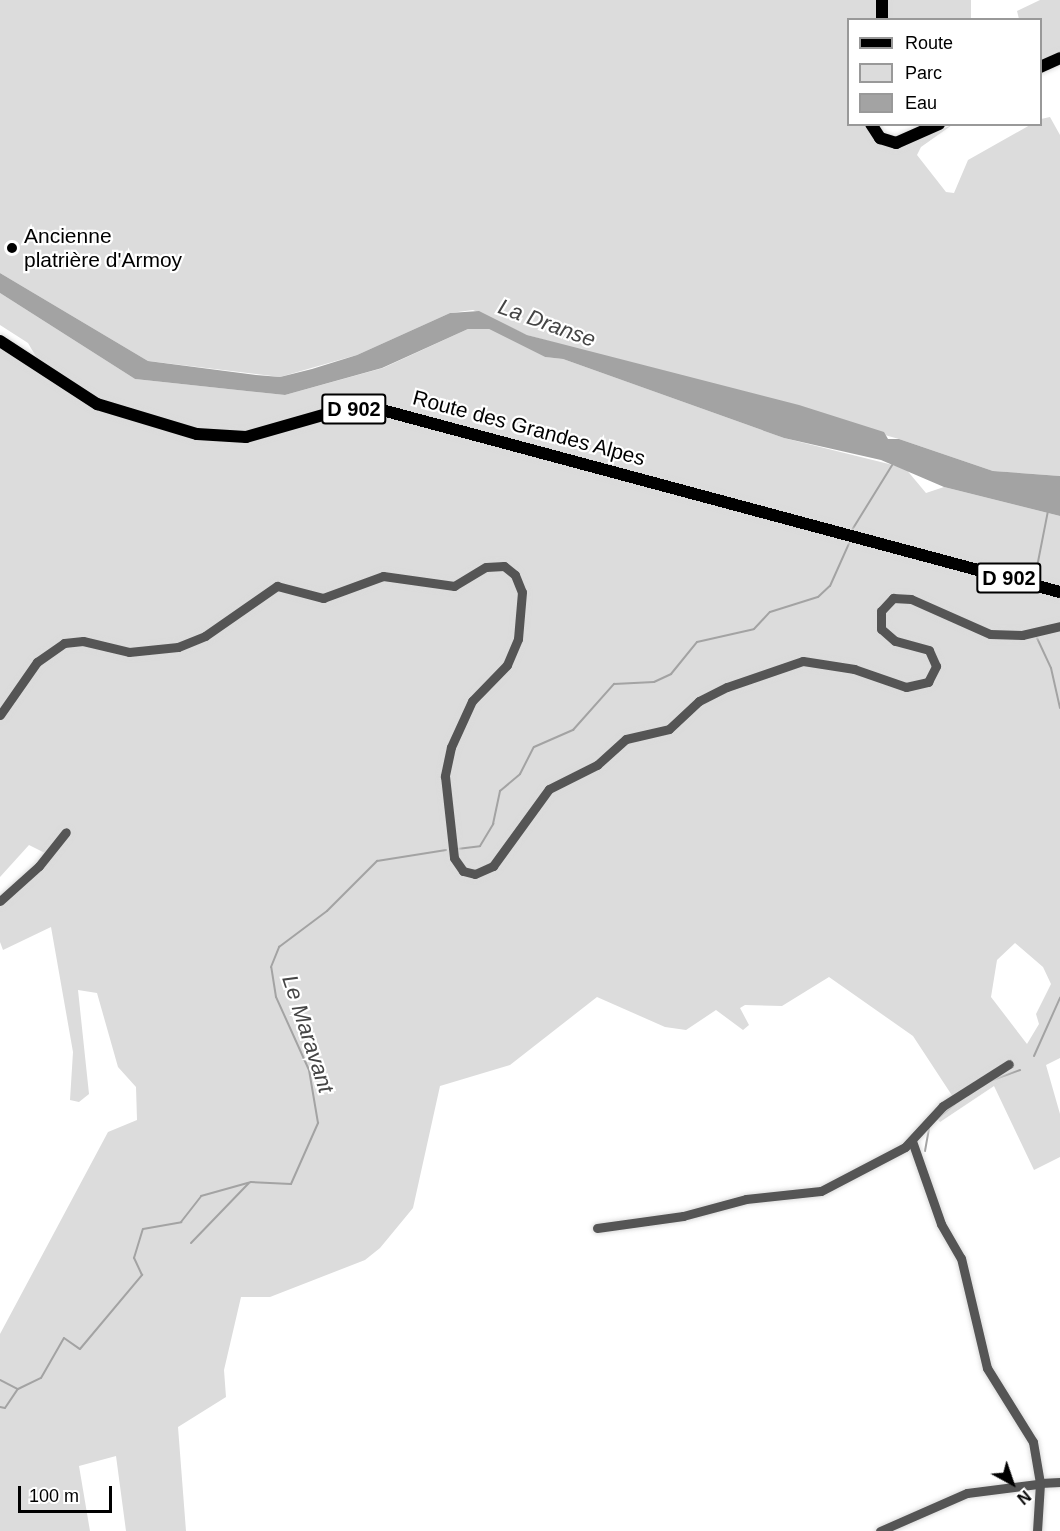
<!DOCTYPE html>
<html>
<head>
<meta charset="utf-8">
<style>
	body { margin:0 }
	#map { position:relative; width:1060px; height:1531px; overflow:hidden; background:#fff; font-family:Arial,sans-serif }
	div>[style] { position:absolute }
	.green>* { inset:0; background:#dcdcdc; transform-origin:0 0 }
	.water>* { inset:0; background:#a3a3a3 }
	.stream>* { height:2px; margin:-1px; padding:0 1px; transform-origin:1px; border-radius:1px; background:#a3a3a3 }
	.roads { filter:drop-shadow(0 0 2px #dbdbdb) drop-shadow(0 0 2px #dbdbdb) }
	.minor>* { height:9px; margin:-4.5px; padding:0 4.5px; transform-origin:4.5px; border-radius:4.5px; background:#555 }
	.major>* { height:12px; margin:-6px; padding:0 6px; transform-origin:6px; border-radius:6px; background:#000 }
	.dots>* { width:16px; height:16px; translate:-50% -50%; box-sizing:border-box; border:3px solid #fff; border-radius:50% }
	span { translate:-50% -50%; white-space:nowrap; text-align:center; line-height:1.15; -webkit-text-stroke:4.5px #fff; paint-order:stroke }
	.shield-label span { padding:2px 4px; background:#fff; border:2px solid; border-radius:4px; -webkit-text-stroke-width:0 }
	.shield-label { font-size:20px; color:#000; font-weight:700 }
	.poi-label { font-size:21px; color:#000 }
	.left { translate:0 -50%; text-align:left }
	.street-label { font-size:21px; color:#000 }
	.water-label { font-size:22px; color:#444; font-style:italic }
	.legend { position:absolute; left:847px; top:18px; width:195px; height:108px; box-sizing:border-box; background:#fff; border:2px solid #999; margin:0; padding:8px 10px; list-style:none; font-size:18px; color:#000 }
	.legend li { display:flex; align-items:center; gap:12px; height:30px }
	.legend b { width:30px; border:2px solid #999 }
	.north { position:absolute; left:982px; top:1453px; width:60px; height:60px; -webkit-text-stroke:4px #fff; paint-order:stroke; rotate:140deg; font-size:16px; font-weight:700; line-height:24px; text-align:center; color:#000 }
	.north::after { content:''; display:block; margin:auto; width:21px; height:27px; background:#000; clip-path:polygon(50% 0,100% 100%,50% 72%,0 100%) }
	.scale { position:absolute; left:18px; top:1486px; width:94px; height:27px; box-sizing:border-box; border:3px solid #000; border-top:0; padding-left:8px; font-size:18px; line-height:21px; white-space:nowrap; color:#000; -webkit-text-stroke:4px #fff; paint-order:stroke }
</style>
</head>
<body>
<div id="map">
	<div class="green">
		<div style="clip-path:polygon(0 0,876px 0,876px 19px,848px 20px,848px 124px,866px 125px,880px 144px,897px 148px,952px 125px,921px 147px,917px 155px,946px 192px,954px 193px,968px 160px,1030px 125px,1040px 124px,1041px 119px,1050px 117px,1060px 135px,1060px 476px,993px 471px,899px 439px,527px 335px,473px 310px,450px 313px,357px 355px,280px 377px,148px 361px,0 273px)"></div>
		<div style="left:887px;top:0;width:84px;height:20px"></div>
		<div style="clip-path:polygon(1040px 0,1060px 0,1060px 55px,1041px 63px,1040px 20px,1019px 19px,1017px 11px)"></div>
		<div style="clip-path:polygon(evenodd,0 293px,135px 379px,285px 395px,383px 368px,468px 329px,489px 329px,545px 357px,563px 359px,784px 438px,905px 468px,926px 493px,944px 487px,1060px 516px,1060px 1058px,1046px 1065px,1060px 1114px,1060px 1157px,1034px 1170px,994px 1086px,940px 1122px,934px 1114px,953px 1097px,913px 1036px,829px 977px,782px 1006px,745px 1005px,740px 1008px,749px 1025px,743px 1030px,716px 1010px,686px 1030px,665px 1027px,597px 997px,510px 1065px,440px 1086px,413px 1208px,380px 1248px,365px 1260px,270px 1297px,241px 1297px,224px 1370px,226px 1397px,178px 1427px,186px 1531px,126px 1531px,116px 1456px,79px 1466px,90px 1531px,0 1531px,0 1334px,108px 1132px,137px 1120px,136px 1087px,118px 1067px,97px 993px,78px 990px,89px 1094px,79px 1102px,70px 1100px,73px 1052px,51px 927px,3px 950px,0 942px,0 904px,51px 856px,29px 845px,0 877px,0 337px,38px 360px,28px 343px,0 325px,0 293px,1015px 943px,1043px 967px,1051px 984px,1036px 1014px,1039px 1024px,1027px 1044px,991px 997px,997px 960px,1015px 943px)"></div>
	</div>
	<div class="water">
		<div style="clip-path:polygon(0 273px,148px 361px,256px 375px,280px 377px,312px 369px,357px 355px,450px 313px,479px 311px,527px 335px,799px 405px,884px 432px,888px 439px,899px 439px,993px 471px,1060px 476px,1060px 516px,944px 487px,881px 460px,784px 438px,563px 359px,545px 357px,489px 329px,468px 329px,382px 368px,285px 395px,135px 379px,0 293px)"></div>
	</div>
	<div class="stream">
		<div style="left:852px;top:530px;width:80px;rotate:-58.3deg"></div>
		<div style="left:1036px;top:572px;width:62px;rotate:-78.9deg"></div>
		<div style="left:1037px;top:638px;width:33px;rotate:65deg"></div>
		<div style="left:1051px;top:668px;width:41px;rotate:77.3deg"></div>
		<div style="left:457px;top:849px;width:23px;rotate:-7deg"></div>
		<div style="left:480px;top:846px;width:26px;rotate:-59deg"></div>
		<div style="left:493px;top:824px;width:34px;rotate:-78deg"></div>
		<div style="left:500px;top:791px;width:26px;rotate:-40deg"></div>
		<div style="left:520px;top:774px;width:30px;rotate:-63deg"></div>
		<div style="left:534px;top:747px;width:43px;rotate:-23.6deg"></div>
		<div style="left:573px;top:730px;width:62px;rotate:-48.3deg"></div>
		<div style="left:614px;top:684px;width:40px;rotate:-2.9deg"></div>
		<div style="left:654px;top:682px;width:19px;rotate:-25deg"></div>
		<div style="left:671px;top:674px;width:41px;rotate:-50.9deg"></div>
		<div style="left:697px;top:642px;width:58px;rotate:-12.8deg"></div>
		<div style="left:754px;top:629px;width:23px;rotate:-47deg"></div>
		<div style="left:770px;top:612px;width:50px;rotate:-17.4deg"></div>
		<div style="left:818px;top:597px;width:16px;rotate:-43deg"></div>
		<div style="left:830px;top:586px;width:51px;rotate:-65.9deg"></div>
		<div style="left:1034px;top:1056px;width:64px;rotate:-65.9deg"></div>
		<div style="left:990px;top:1081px;width:32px;rotate:-20deg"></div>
		<div style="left:937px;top:1119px;width:23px;rotate:-40deg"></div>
		<div style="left:925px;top:1151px;width:23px;rotate:-80deg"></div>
		<div style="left:191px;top:1243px;width:83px;rotate:-46deg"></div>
		<div style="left:0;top:1380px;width:20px;rotate:27deg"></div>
		<div style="left:0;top:1407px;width:5px;rotate:11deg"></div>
		<div style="left:5px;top:1408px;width:23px;rotate:-56deg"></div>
		<div style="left:18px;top:1389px;width:25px;rotate:-26deg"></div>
		<div style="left:41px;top:1378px;width:46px;rotate:-60.1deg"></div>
		<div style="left:64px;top:1338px;width:19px;rotate:35deg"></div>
		<div style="left:80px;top:1349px;width:97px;rotate:-50deg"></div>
		<div style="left:142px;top:1275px;width:19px;rotate:-115deg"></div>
		<div style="left:134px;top:1258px;width:30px;rotate:-73deg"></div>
		<div style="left:143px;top:1229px;width:39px;rotate:-10deg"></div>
		<div style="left:181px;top:1222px;width:33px;rotate:-52deg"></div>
		<div style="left:201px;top:1196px;width:52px;rotate:-15.6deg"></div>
		<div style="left:251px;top:1182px;width:40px;rotate:2.9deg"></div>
		<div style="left:291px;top:1184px;width:67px;rotate:-66.1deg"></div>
		<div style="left:318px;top:1123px;width:54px;rotate:-99.6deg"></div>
		<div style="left:309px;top:1070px;width:80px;rotate:-114.3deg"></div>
		<div style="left:276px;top:997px;width:30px;rotate:-99deg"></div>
		<div style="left:271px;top:967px;width:22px;rotate:-68deg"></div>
		<div style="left:279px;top:947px;width:60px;rotate:-36.9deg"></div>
		<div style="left:327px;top:911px;width:71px;rotate:-45deg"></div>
		<div style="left:377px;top:861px;width:70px;rotate:-9.1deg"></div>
	</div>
	<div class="roads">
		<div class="minor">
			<div style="left:0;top:715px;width:65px;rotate:-55.1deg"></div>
			<div style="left:37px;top:662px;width:33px;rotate:-35deg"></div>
			<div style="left:64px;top:643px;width:19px;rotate:-6deg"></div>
			<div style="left:83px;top:641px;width:47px;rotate:13.4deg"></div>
			<div style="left:129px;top:652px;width:49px;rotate:-5.8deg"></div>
			<div style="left:178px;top:647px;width:29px;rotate:-22deg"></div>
			<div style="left:205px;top:636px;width:88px;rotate:-34.8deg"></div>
			<div style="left:277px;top:586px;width:48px;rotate:14.6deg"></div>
			<div style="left:323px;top:598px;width:64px;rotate:-20.1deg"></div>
			<div style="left:383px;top:576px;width:72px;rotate:8deg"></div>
			<div style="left:454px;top:586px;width:37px;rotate:-31deg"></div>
			<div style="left:486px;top:567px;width:18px;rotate:-3deg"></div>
			<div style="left:504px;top:566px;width:14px;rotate:39deg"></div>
			<div style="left:515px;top:575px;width:18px;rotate:68deg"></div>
			<div style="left:522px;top:592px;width:47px;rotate:94.9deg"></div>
			<div style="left:518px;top:639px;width:28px;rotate:113deg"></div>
			<div style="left:507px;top:665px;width:50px;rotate:134.2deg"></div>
			<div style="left:472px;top:701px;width:51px;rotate:114.5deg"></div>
			<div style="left:451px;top:747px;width:30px;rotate:102deg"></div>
			<div style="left:445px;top:776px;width:82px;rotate:83.7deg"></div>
			<div style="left:454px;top:858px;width:16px;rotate:55deg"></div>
			<div style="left:463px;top:871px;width:12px;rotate:14deg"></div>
			<div style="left:475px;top:874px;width:20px;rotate:-24deg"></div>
			<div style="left:493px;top:866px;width:95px;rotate:-54deg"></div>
			<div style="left:549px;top:789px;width:54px;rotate:-26.6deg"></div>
			<div style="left:597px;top:765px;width:39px;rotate:-42deg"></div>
			<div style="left:626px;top:739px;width:44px;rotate:-13.1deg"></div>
			<div style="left:669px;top:729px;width:41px;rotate:-43deg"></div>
			<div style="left:699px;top:701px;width:31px;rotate:-27deg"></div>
			<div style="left:727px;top:687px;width:80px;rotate:-18.9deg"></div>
			<div style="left:803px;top:661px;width:52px;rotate:8.9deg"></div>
			<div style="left:854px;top:669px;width:55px;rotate:19.1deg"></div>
			<div style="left:906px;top:687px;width:23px;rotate:-13deg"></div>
			<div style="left:928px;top:682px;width:18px;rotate:-63deg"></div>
			<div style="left:936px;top:666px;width:17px;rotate:-114deg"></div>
			<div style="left:929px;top:650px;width:35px;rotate:-165deg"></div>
			<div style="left:895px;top:641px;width:18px;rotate:-139deg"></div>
			<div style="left:881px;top:629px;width:18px;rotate:-90deg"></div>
			<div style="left:881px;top:611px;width:18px;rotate:-47deg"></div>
			<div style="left:893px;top:598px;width:18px;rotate:3deg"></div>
			<div style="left:911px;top:599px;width:86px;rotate:23.9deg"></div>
			<div style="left:990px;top:634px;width:32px;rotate:2deg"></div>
			<div style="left:1022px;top:635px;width:39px;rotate:-13deg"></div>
			<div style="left:0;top:901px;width:52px;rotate:-41.9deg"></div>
			<div style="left:39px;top:866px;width:43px;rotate:-51.5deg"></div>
			<div style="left:912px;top:1141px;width:88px;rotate:70.7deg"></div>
			<div style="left:941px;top:1224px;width:39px;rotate:60deg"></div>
			<div style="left:961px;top:1258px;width:113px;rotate:76.7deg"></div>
			<div style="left:987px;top:1368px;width:87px;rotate:58.1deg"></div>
			<div style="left:1033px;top:1442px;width:42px;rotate:80.3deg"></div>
			<div style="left:1040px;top:1483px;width:20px;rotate:-3deg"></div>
			<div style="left:597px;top:1228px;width:87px;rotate:-7.9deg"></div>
			<div style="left:683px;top:1216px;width:65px;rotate:-15.1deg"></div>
			<div style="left:746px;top:1199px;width:75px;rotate:-6.1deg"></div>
			<div style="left:821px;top:1191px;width:95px;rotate:-27.6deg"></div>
			<div style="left:905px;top:1147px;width:56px;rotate:-47.2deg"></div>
			<div style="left:943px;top:1106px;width:78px;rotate:-32.5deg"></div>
			<div style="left:880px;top:1531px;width:95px;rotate:-23.6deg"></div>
			<div style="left:967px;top:1493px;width:71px;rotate:-7.3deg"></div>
			<div style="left:1037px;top:1531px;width:48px;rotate:-86.4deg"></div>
		</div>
		<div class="major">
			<div style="left:882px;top:20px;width:20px;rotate:-90deg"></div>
			<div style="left:1040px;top:67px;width:22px;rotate:-24deg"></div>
			<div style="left:871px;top:124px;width:17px;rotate:57deg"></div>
			<div style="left:880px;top:138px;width:17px;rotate:17deg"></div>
			<div style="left:896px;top:143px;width:47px;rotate:-23.8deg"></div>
			<div style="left:0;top:341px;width:116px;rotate:33deg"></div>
			<div style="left:97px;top:404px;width:104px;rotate:16.7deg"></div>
			<div style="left:197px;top:434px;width:49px;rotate:3.5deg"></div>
			<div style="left:246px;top:437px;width:91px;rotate:-15.9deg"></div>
			<div style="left:334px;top:412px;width:48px;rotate:-2.4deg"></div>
			<div style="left:382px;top:410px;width:702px;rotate:15.03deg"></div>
		</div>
	</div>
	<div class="dots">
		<div style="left:12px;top:248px;background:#000"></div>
	</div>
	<div class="shield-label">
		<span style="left:354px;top:409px">D 902</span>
		<span style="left:1009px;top:578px">D 902</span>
	</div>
	<div class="poi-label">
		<span class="left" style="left:24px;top:248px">Ancienne<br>platrière d'Armoy</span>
	</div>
	<div class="street-label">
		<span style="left:529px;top:428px;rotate:15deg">Route des Grandes Alpes</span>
	</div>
	<div class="water-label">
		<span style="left:547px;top:323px;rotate:20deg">La Dranse</span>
		<span style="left:308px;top:1034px;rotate:72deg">Le Maravant</span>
	</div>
	<ul class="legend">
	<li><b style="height:8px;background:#000"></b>Route</li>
	<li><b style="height:16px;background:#dcdcdc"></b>Parc</li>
	<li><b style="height:16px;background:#a3a3a3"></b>Eau</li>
	</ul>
	<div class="north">N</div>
	<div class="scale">100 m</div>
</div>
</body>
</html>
